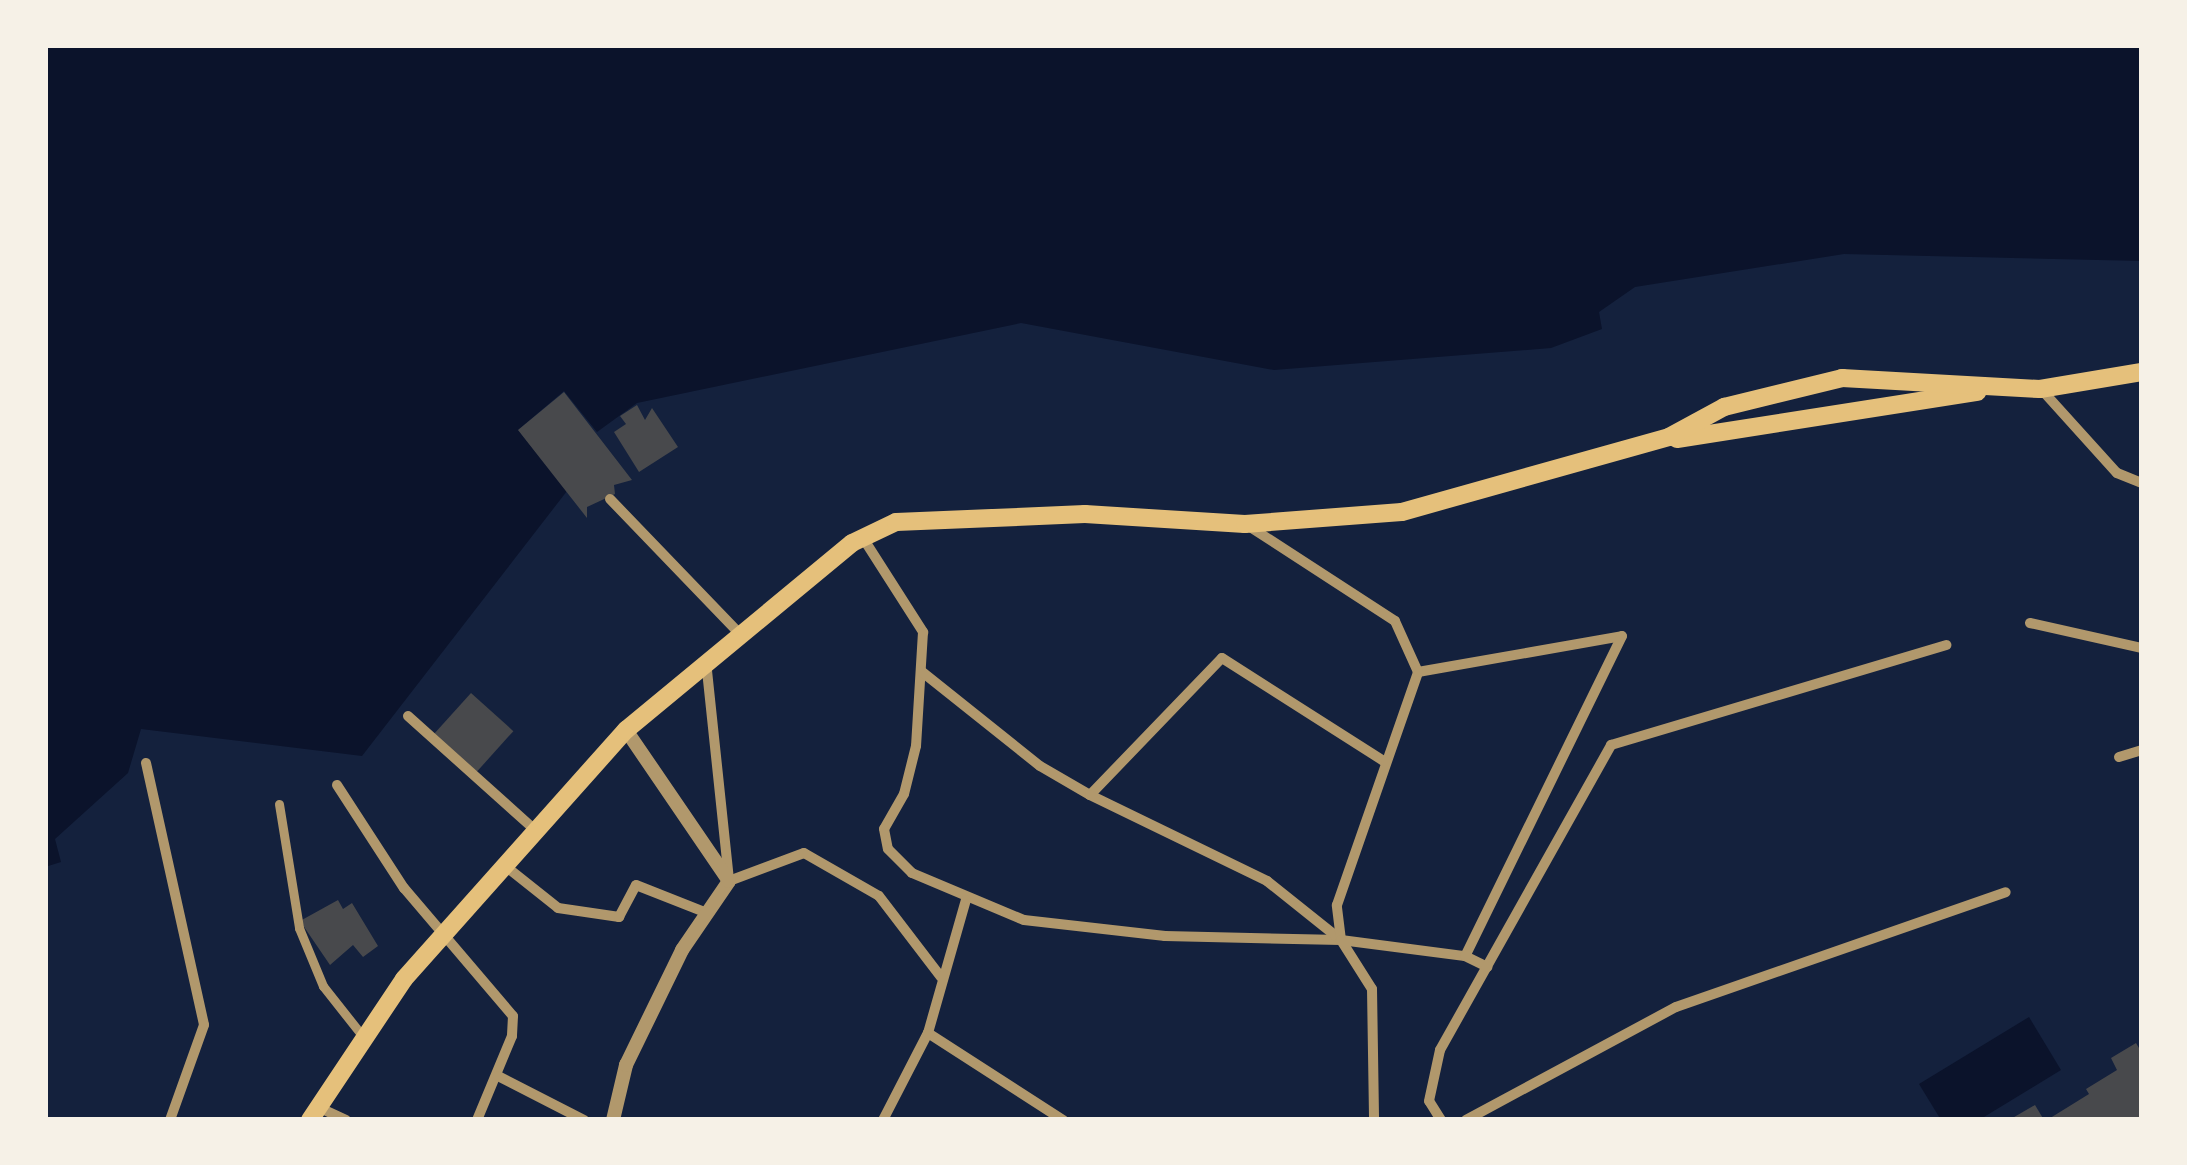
<!DOCTYPE html>
<html>
<head>
<meta charset="utf-8">
<style>
	body { margin:0 }
	#map { position:relative; width:2187px; height:1165px; overflow:hidden; background:#14213d; font-family:"PT Sans Narrow",sans-serif }
	div>[style] { position:absolute }
	.water>* { inset:0; background:#0b132b }
	.building>* { inset:0; background:#48494c; transform-origin:0 0 }
	.pedestrian>* { height:9px; margin:-4.5px; padding:0 4.5px; transform-origin:4.5px; border-radius:4.5px; background:#b1986c }
	.minor>* { height:10px; margin:-5px; padding:0 5px; transform-origin:5px; border-radius:5px; background:#b1986c }
	.tertiary>* { height:14px; margin:-7px; padding:0 7px; transform-origin:7px; border-radius:7px; background:#b1986c }
	.primary>* { height:18px; margin:-9px; padding:0 9px; transform-origin:9px; border-radius:9px; background:#e5c07b }
	span { translate:-50% -50%; white-space:nowrap; text-align:center; line-height:1.15; -webkit-text-stroke:10px #f6f1e7; paint-order:stroke }
	.frame { position:absolute; inset:0; border:48px solid #f6f1e7; pointer-events:none }
</style>
</head>
<body>
<div id="map">
	<div class="water">
		<div style="clip-path:polygon(45px 45px,2142px 45px,2142px 261px,1844px 254px,1635px 287px,1599px 312px,1602px 329px,1551px 348px,1274px 370px,1021px 323px,637px 403px,597px 432px,564px 391px,518px 430px,567px 491px,362px 756px,141px 729px,128px 773px,55px 839px,61px 862px,45px 867px)"></div>
		<div style="clip-path:polygon(2029px 1017px,2061px 1070px,1979px 1120px,1941px 1120px,1919px 1084px)"></div>
	</div>
	<div class="building">
		<div style="clip-path:polygon(564px 392px,632px 480px,614px 485px,615px 494px,587px 507px,587px 518px,518px 430px)"></div>
		<div style="clip-path:polygon(637px 405px,645px 420px,652px 408px,678px 447px,639px 472px,614px 432px,626px 424px,620px 416px)"></div>
		<div style="left:471px;top:693px;width:57px;height:55px;rotate:42deg"></div>
		<div style="clip-path:polygon(338px 900px,343px 909px,352px 903px,378px 946px,363px 957px,353px 945px,330px 965px,300px 921px)"></div>
		<div style="clip-path:polygon(2136px 1043px,2142px 1053px,2142px 1120px,2047px 1120px,2089px 1094px,2086px 1089px,2117px 1070px,2111px 1058px)"></div>
		<div style="clip-path:polygon(2035px 1105px,2044px 1120px,2009px 1120px)"></div>
	</div>
	<div class="pedestrian">
		<div style="left:279px;top:804px;width:126px;rotate:80.8deg"></div>
		<div style="left:299px;top:928px;width:63px;rotate:67.5deg"></div>
		<div style="left:323px;top:986px;width:66px;rotate:51.7deg"></div>
	</div>
	<div class="minor">
		<div style="left:2041px;top:389px;width:113px;rotate:47.9deg"></div>
		<div style="left:2117px;top:473px;width:27px;rotate:22deg"></div>
		<div style="left:610px;top:499px;width:187px;rotate:46.1deg"></div>
		<div style="left:863px;top:538px;width:112px;rotate:57.4deg"></div>
		<div style="left:923px;top:632px;width:114px;rotate:93.5deg"></div>
		<div style="left:916px;top:746px;width:49px;rotate:104deg"></div>
		<div style="left:904px;top:794px;width:40px;rotate:119.7deg"></div>
		<div style="left:884px;top:829px;width:20px;rotate:79deg"></div>
		<div style="left:888px;top:849px;width:34px;rotate:45deg"></div>
		<div style="left:912px;top:873px;width:121px;rotate:22.8deg"></div>
		<div style="left:1024px;top:920px;width:142px;rotate:6.5deg"></div>
		<div style="left:1165px;top:936px;width:176px;rotate:1.3deg"></div>
		<div style="left:1341px;top:940px;width:125px;rotate:7.4deg"></div>
		<div style="left:1465px;top:956px;width:25px;rotate:26deg"></div>
		<div style="left:2030px;top:623px;width:115px;rotate:12.6deg"></div>
		<div style="left:706px;top:661px;width:221px;rotate:84deg"></div>
		<div style="left:729px;top:881px;width:80px;rotate:-20.5deg"></div>
		<div style="left:804px;top:853px;width:86px;rotate:29.8deg"></div>
		<div style="left:879px;top:896px;width:102px;rotate:52.6deg"></div>
		<div style="left:921px;top:671px;width:152px;rotate:38.6deg"></div>
		<div style="left:1040px;top:766px;width:58px;rotate:30.1deg"></div>
		<div style="left:1090px;top:795px;width:190px;rotate:-46.1deg"></div>
		<div style="left:1222px;top:658px;width:193px;rotate:32.5deg"></div>
		<div style="left:1418px;top:672px;width:207px;rotate:-10deg"></div>
		<div style="left:1622px;top:636px;width:356px;rotate:116.1deg"></div>
		<div style="left:408px;top:716px;width:172px;rotate:41.9deg"></div>
		<div style="left:2119px;top:757px;width:24px;rotate:-17deg"></div>
		<div style="left:146px;top:763px;width:268px;rotate:77.5deg"></div>
		<div style="left:204px;top:1025px;width:101px;rotate:109.7deg"></div>
		<div style="left:337px;top:785px;width:123px;rotate:57deg"></div>
		<div style="left:404px;top:888px;width:168px;rotate:49.6deg"></div>
		<div style="left:513px;top:1016px;width:20px;rotate:93deg"></div>
		<div style="left:512px;top:1036px;width:91px;rotate:112.6deg"></div>
		<div style="left:1090px;top:795px;width:197px;rotate:25.9deg"></div>
		<div style="left:1267px;top:881px;width:95px;rotate:38.6deg"></div>
		<div style="left:1341px;top:940px;width:35px;rotate:-97deg"></div>
		<div style="left:1337px;top:905px;width:247px;rotate:-70.8deg"></div>
		<div style="left:1418px;top:672px;width:56px;rotate:-114.3deg"></div>
		<div style="left:1395px;top:621px;width:173px;rotate:-147deg"></div>
		<div style="left:504px;top:865px;width:69px;rotate:38.5deg"></div>
		<div style="left:558px;top:908px;width:62px;rotate:8.4deg"></div>
		<div style="left:619px;top:917px;width:36px;rotate:-62deg"></div>
		<div style="left:636px;top:885px;width:76px;rotate:21.5deg"></div>
		<div style="left:1341px;top:940px;width:58px;rotate:57.7deg"></div>
		<div style="left:1372px;top:989px;width:131px;rotate:89.1deg"></div>
		<div style="left:928px;top:1033px;width:161px;rotate:32.8deg"></div>
		<div style="left:498px;top:1076px;width:97px;rotate:27.1deg"></div>
		<div style="left:318px;top:1107px;width:31px;rotate:25deg"></div>
		<div style="left:883px;top:1120px;width:98px;rotate:-62.7deg"></div>
		<div style="left:928px;top:1033px;width:138px;rotate:-74.1deg"></div>
		<div style="left:1441px;top:1120px;width:22px;rotate:-122deg"></div>
		<div style="left:1429px;top:1101px;width:52px;rotate:-77.8deg"></div>
		<div style="left:1440px;top:1050px;width:350px;rotate:-60.7deg"></div>
		<div style="left:1611px;top:745px;width:350px;rotate:-16.6deg"></div>
		<div style="left:1466px;top:1120px;width:238px;rotate:-28.3deg"></div>
		<div style="left:1676px;top:1007px;width:349px;rotate:-19.2deg"></div>
	</div>
	<div class="tertiary">
		<div style="left:613px;top:1120px;width:57px;rotate:-76.7deg"></div>
		<div style="left:626px;top:1065px;width:128px;rotate:-64deg"></div>
		<div style="left:682px;top:950px;width:83px;rotate:-55.7deg"></div>
		<div style="left:729px;top:881px;width:183px;rotate:-124.3deg"></div>
	</div>
	<div class="primary">
		<div style="left:1677px;top:439px;width:304px;rotate:-8.9deg"></div>
		<div style="left:310px;top:1120px;width:169px;rotate:-56.3deg"></div>
		<div style="left:404px;top:979px;width:334px;rotate:-48.3deg"></div>
		<div style="left:626px;top:730px;width:293px;rotate:-39.6deg"></div>
		<div style="left:852px;top:543px;width:49px;rotate:-25.5deg"></div>
		<div style="left:896px;top:522px;width:189px;rotate:-2.4deg"></div>
		<div style="left:1085px;top:514px;width:160px;rotate:3.6deg"></div>
		<div style="left:1245px;top:524px;width:157px;rotate:-4.4deg"></div>
		<div style="left:1402px;top:512px;width:277px;rotate:-15.7deg"></div>
		<div style="left:1669px;top:437px;width:63px;rotate:-28.6deg"></div>
		<div style="left:1724px;top:407px;width:122px;rotate:-13.8deg"></div>
		<div style="left:1842px;top:378px;width:198px;rotate:3.2deg"></div>
		<div style="left:2040px;top:389px;width:103px;rotate:-9.5deg"></div>
	</div>
	<div class="frame"></div>
</div>
</body>
</html>
